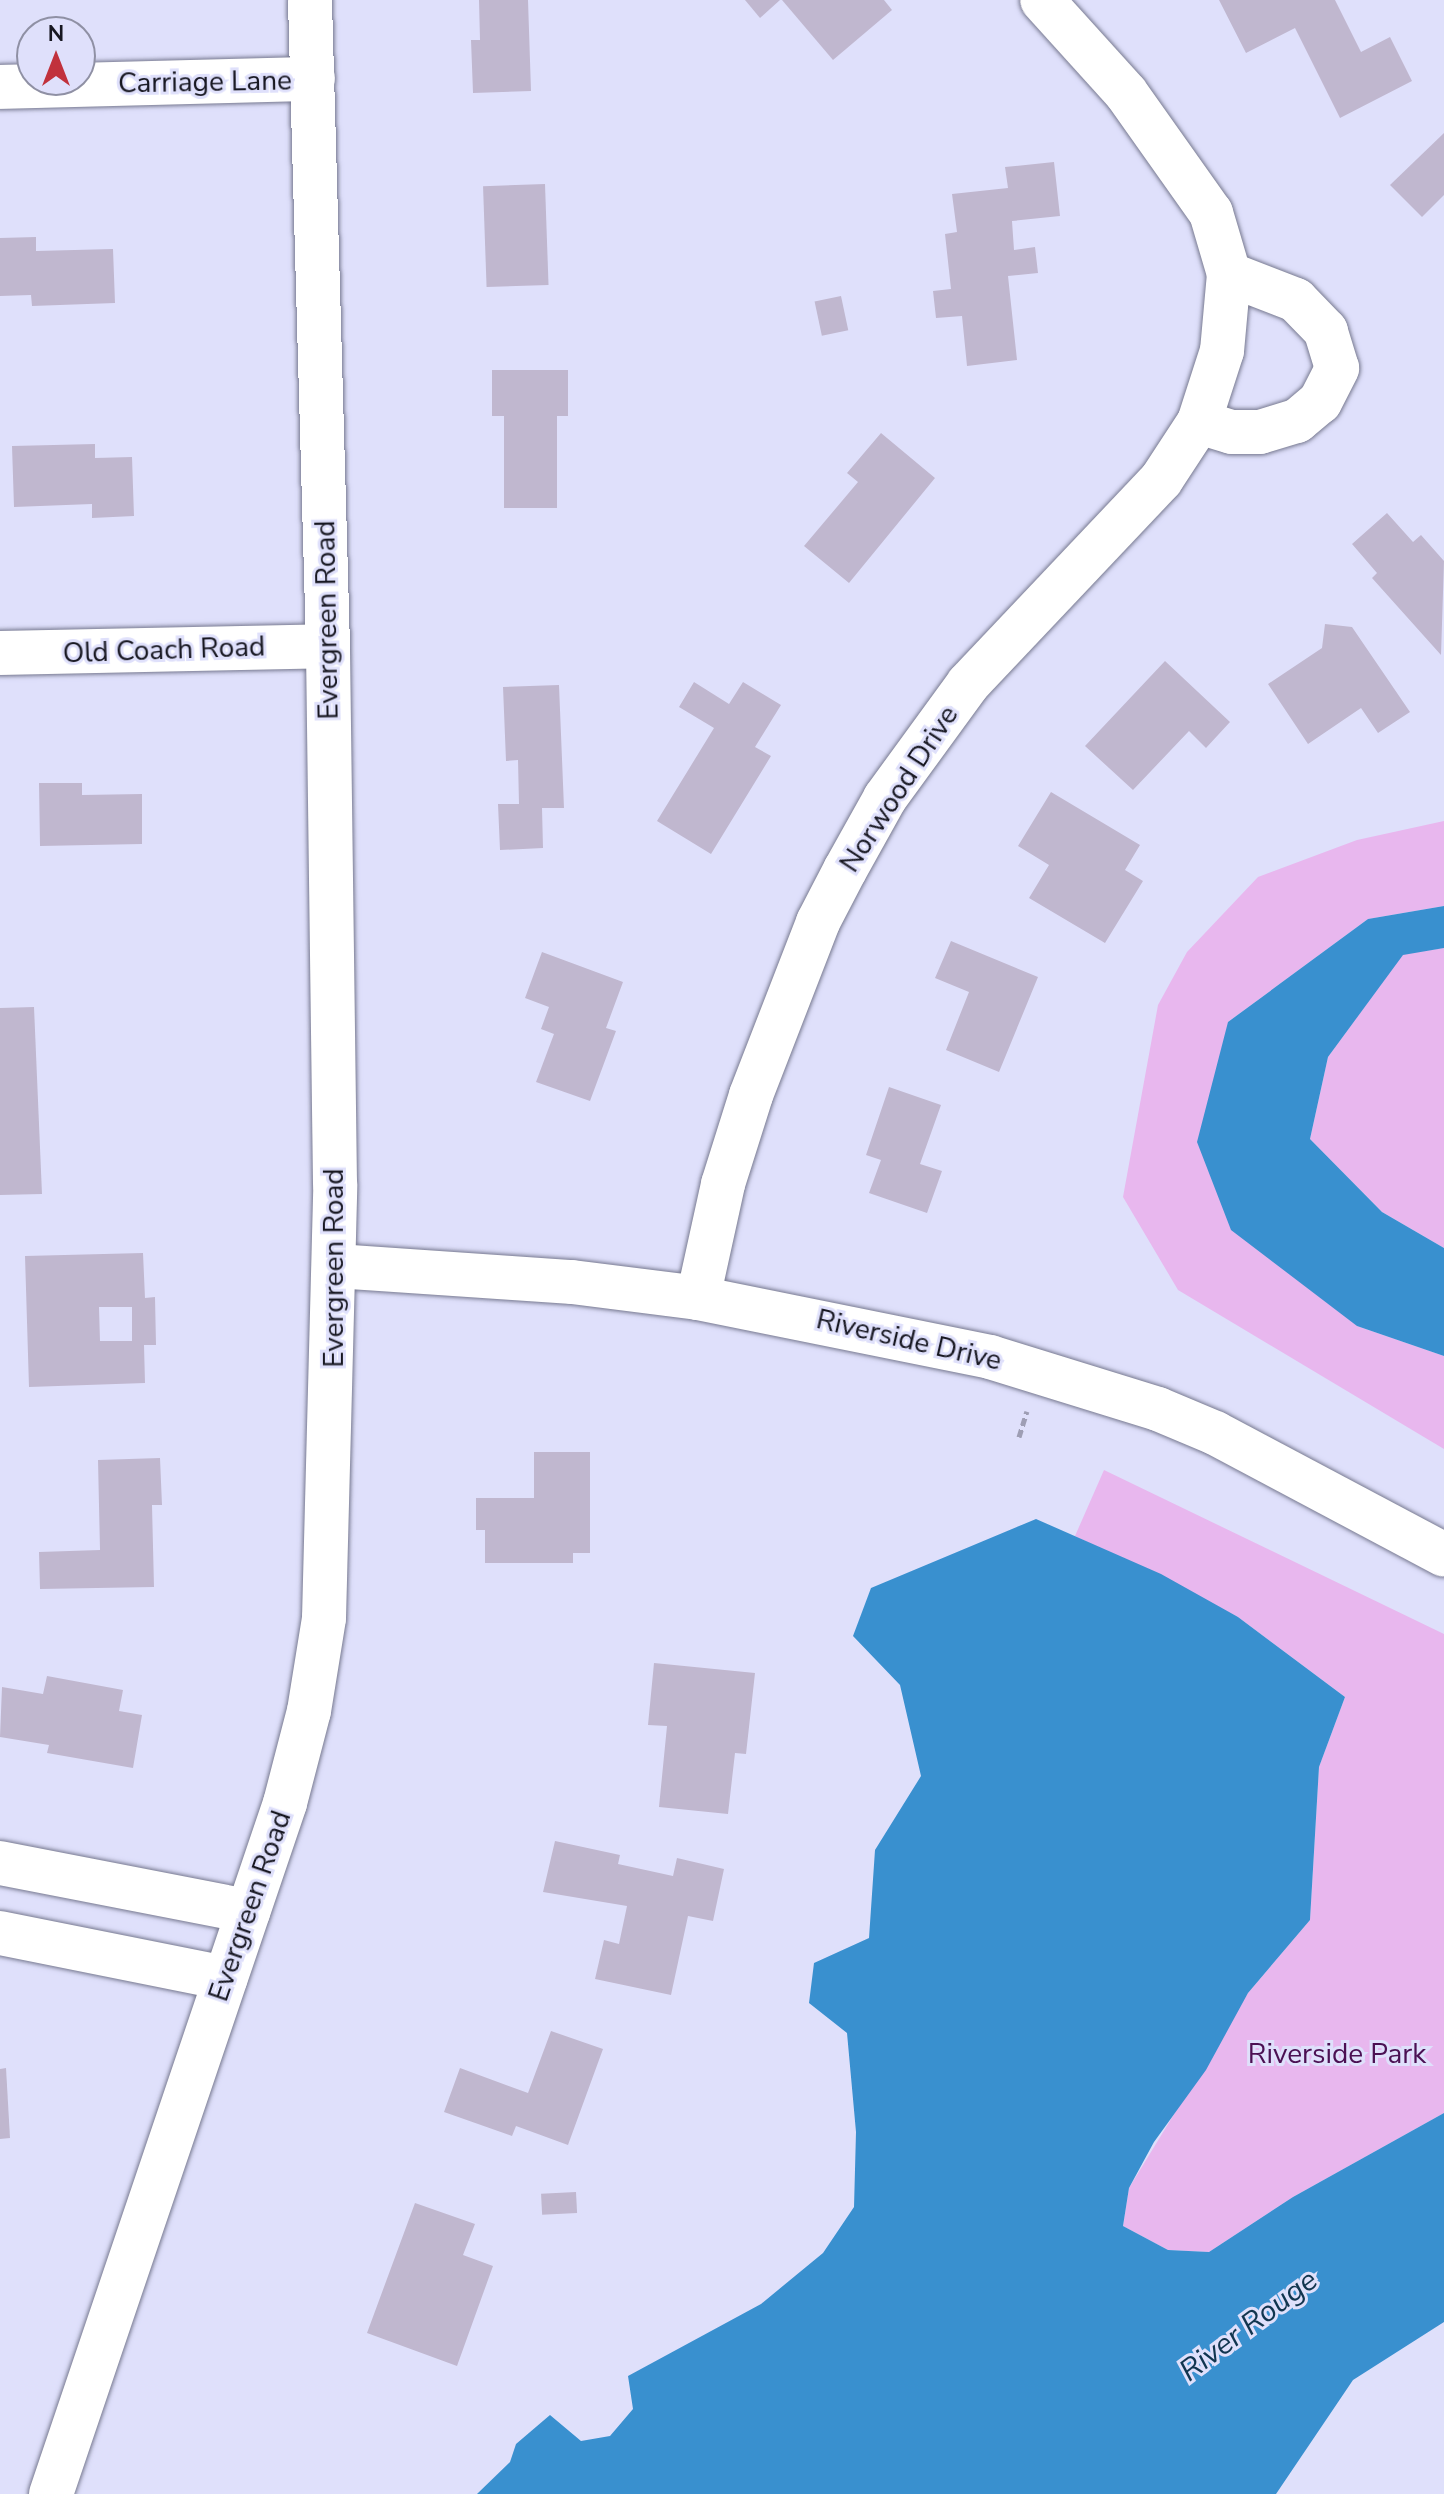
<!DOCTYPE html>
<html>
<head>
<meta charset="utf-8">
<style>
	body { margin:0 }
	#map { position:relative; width:1444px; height:2494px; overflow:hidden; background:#dfe0fb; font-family:"Nunito Sans",sans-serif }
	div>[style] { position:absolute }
	.green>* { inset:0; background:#e8b7ee }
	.water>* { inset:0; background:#3990cf }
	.building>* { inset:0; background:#c0b7cf; transform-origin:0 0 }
	.path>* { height:5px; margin-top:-2.5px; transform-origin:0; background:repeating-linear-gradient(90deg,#9e9eb4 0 8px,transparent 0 12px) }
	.roads { filter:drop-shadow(0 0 2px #777990) drop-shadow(0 0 2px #777990) }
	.minor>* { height:44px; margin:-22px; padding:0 22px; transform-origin:22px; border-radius:22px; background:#fff }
	.tertiary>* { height:44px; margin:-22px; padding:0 22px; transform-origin:22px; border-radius:22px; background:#fff }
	span { translate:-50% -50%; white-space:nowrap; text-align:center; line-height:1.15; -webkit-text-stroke:6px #dfe0fb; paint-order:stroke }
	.street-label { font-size:28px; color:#171721 }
	.park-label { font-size:28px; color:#4b1053 }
	.water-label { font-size:30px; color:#11354f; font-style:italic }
	.north { position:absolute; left:16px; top:16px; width:80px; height:80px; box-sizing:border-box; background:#dfe0fb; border:2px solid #8f90a4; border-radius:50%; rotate:0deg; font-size:22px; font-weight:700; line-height:32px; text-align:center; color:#171721 }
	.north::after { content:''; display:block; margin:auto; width:28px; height:36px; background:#c1313c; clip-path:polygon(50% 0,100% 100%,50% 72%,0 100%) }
</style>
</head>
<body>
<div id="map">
	<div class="green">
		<div style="clip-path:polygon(1444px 821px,1444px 906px,1368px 919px,1228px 1022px,1357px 1326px,1444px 1356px,1444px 1449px,1178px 1290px,1123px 1197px,1158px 1005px,1187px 952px,1258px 877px,1357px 840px)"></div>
		<div style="clip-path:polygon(1444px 948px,1444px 1248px,1382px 1212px,1310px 1139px,1328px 1057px,1403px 954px)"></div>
		<div style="clip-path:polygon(1104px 1470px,1444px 1634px,1444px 2113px,1293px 2197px,1209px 2252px,1168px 2250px,1123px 2226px,1129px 2188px,1248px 1993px,1310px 1920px,1319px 1767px,1345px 1697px,1238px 1617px,1075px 1536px)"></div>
	</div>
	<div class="water">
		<div style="clip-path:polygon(1444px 906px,1444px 948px,1403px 955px,1328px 1057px,1310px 1139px,1382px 1212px,1444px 1248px,1444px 1356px,1357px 1326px,1231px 1230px,1197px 1142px,1228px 1022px,1368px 919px)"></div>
		<div style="clip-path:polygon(1036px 1519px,1161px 1574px,1238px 1617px,1345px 1697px,1319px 1767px,1310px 1920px,1248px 1993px,1206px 2070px,1154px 2142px,1129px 2188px,1123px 2226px,1168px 2250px,1209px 2252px,1293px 2197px,1444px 2113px,1444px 2322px,1353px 2380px,1276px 2494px,477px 2494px,510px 2462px,516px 2444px,550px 2415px,581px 2441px,610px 2436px,633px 2409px,628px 2376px,761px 2304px,823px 2253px,854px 2207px,856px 2132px,847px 2033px,809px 2003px,814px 1963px,869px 1938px,875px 1850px,921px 1776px,900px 1685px,853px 1636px,871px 1588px)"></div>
	</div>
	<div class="building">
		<div style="clip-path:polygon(479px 0,528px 0,531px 91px,473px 93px,471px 40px,480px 40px)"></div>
		<div style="clip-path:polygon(745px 0,780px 0,760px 18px)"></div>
		<div style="clip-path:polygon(782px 0,884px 0,892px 10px,833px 60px)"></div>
		<div style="clip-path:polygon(1219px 0,1335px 0,1361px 52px,1390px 37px,1412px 81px,1340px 118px,1295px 28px,1246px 53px)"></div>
		<div style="clip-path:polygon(1444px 133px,1444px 195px,1422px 217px,1390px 185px)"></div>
		<div style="clip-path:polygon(1054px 162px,1060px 216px,1012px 221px,1014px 250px,1035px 247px,1038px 273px,1008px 276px,1017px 360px,967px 366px,962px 316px,936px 318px,933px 291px,951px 289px,945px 234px,957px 232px,952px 194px,1008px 188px,1005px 167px)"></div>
		<div style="left:545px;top:184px;width:101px;height:62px;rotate:88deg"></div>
		<div style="clip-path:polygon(36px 237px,36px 251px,113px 249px,115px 303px,32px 306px,31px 295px,0 296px,0 238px)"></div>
		<div style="left:841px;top:296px;width:35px;height:27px;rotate:78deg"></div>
		<div style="clip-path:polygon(492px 370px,568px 370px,568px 416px,557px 416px,557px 508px,504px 508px,504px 416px,492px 416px)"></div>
		<div style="clip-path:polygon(881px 433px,935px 478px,849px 583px,804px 546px,858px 482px,847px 473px)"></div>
		<div style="clip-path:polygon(95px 444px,95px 458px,132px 457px,134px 516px,92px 518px,92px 504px,14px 507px,12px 446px)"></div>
		<div style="clip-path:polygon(1387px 513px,1413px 542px,1421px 535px,1444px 561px,1441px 655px,1372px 578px,1377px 573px,1352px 544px)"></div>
		<div style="clip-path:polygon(1325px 624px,1352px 627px,1410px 712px,1378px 733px,1361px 708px,1308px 744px,1268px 684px,1322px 648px)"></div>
		<div style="clip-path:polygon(1165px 661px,1230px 722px,1206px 748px,1189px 731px,1133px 790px,1085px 746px)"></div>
		<div style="clip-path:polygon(694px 682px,729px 704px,743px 682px,781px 705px,755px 747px,771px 756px,711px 854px,657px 821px,714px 728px,679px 707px)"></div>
		<div style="clip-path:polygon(559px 685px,564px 808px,542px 808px,543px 848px,500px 850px,498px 804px,519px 804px,518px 760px,506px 761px,503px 687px)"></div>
		<div style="clip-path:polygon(39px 783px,82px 783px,82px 795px,142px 794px,142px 844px,40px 846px)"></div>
		<div style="clip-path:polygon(1051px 792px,1140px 845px,1125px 870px,1143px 881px,1105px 943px,1029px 898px,1049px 865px,1018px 846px)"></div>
		<div style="clip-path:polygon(951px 941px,1038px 977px,999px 1072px,946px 1050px,969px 992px,935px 978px)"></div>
		<div style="clip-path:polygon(542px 952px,623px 982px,606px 1028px,616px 1031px,590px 1101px,536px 1082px,554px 1034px,541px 1029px,549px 1007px,525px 998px)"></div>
		<div style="clip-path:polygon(34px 1007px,42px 1194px,0 1195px,0 1008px)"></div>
		<div style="clip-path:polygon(889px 1087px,941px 1105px,920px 1164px,942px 1171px,927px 1213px,869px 1193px,881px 1160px,866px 1155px)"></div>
		<div style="clip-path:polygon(evenodd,143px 1253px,145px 1298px,155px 1297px,156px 1345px,144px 1345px,145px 1383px,29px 1387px,25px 1256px,143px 1253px,99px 1307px,132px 1307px,132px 1341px,100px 1341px,99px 1307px)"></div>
		<div style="clip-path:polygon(534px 1452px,590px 1452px,590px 1553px,573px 1553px,573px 1563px,485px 1563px,485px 1530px,476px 1530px,476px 1498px,534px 1498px)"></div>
		<div style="clip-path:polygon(160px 1458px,162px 1505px,152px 1505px,154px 1587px,40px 1589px,39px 1552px,100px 1550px,98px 1460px)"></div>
		<div style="clip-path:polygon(654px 1663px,755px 1673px,746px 1754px,735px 1753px,728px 1814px,659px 1807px,667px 1726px,648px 1725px)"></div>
		<div style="clip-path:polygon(47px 1676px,123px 1690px,119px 1711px,142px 1715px,133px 1768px,47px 1753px,49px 1745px,0 1737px,2px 1687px,43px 1694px)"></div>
		<div style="clip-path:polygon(555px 1841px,620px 1855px,618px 1864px,673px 1876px,677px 1858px,724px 1869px,713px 1921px,688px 1916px,671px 1995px,595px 1979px,604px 1940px,619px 1944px,627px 1906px,543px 1892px)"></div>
		<div style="clip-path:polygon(551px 2031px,603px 2049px,568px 2145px,516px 2126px,512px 2136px,444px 2112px,460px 2068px,528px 2093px)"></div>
		<div style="clip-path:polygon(6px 2068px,10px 2138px,0 2139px,0 2069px)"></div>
		<div style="left:576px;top:2192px;width:21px;height:35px;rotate:87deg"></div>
		<div style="clip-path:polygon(415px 2203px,475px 2224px,463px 2255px,493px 2266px,457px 2366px,367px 2333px)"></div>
	</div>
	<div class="path">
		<div style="left:1019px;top:1437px;width:27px;rotate:-73deg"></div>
	</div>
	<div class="roads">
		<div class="minor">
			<div style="left:0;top:87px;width:313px;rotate:-1.5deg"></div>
			<div style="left:1199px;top:422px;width:34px;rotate:17deg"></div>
			<div style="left:1232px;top:432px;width:28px"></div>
			<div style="left:1260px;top:432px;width:39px;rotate:-17deg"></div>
			<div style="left:1297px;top:421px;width:30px;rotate:-40deg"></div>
			<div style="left:1320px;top:402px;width:38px;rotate:-63deg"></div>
			<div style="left:1337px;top:368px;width:39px;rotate:-107deg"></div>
			<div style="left:1326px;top:331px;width:43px;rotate:-134.1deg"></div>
			<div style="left:1296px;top:300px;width:72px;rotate:-158.8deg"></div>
			<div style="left:0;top:653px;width:328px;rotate:-1.2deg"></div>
			<div style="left:336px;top:1266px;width:237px;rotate:3.9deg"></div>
			<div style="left:572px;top:1282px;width:127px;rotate:7.2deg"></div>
			<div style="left:698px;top:1298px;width:298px;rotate:11.4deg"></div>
			<div style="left:990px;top:1357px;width:176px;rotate:17.2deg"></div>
			<div style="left:1158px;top:1409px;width:62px;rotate:22.8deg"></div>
			<div style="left:1215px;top:1433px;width:259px;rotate:28deg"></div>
			<div style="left:698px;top:1298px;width:117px;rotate:-77.6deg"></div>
			<div style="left:723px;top:1184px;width:93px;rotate:-72.5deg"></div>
			<div style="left:751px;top:1095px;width:186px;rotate:-68.8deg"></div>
			<div style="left:818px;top:922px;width:59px;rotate:-62.6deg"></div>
			<div style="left:845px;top:870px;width:82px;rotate:-60.9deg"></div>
			<div style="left:885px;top:798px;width:141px;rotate:-53.9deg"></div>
			<div style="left:968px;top:684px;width:281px;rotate:-46.6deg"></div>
			<div style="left:1161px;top:480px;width:69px;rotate:-56.8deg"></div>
			<div style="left:1199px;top:422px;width:75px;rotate:-72.1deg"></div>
			<div style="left:1222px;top:351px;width:77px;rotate:-84.8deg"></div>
			<div style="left:1229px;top:274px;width:64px;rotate:-106.4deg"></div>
			<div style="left:1211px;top:213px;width:147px;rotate:-125.3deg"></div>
			<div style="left:1126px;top:93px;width:125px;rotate:-132.1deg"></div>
			<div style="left:0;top:1863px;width:253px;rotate:11deg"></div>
			<div style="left:0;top:1933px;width:230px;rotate:11.3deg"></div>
		</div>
		<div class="tertiary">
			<div style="left:51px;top:2494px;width:730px;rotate:-71.29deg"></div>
			<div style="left:285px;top:1803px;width:95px;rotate:-75.4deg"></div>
			<div style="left:309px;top:1711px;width:94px;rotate:-80.8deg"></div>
			<div style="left:324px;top:1618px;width:434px;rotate:-88.5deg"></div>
			<div style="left:335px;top:1184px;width:538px;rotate:-90.75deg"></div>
			<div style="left:328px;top:646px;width:646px;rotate:-91.6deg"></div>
		</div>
	</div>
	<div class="street-label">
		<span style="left:205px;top:82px;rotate:-1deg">Carriage Lane</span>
		<span style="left:327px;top:620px;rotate:-91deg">Evergreen Road</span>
		<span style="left:164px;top:650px;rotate:-2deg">Old Coach Road</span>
		<span style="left:899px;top:789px;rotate:-57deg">Norwood Drive</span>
		<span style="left:334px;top:1268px;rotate:-90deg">Evergreen Road</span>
		<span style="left:909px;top:1340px;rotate:13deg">Riverside Drive</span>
		<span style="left:250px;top:1906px;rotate:-71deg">Evergreen Road</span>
	</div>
	<div class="park-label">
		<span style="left:1337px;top:2054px">Riverside Park</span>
	</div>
	<div class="water-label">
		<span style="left:1249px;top:2326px;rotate:-37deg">River Rouge</span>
	</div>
	<div class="north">N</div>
</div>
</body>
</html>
